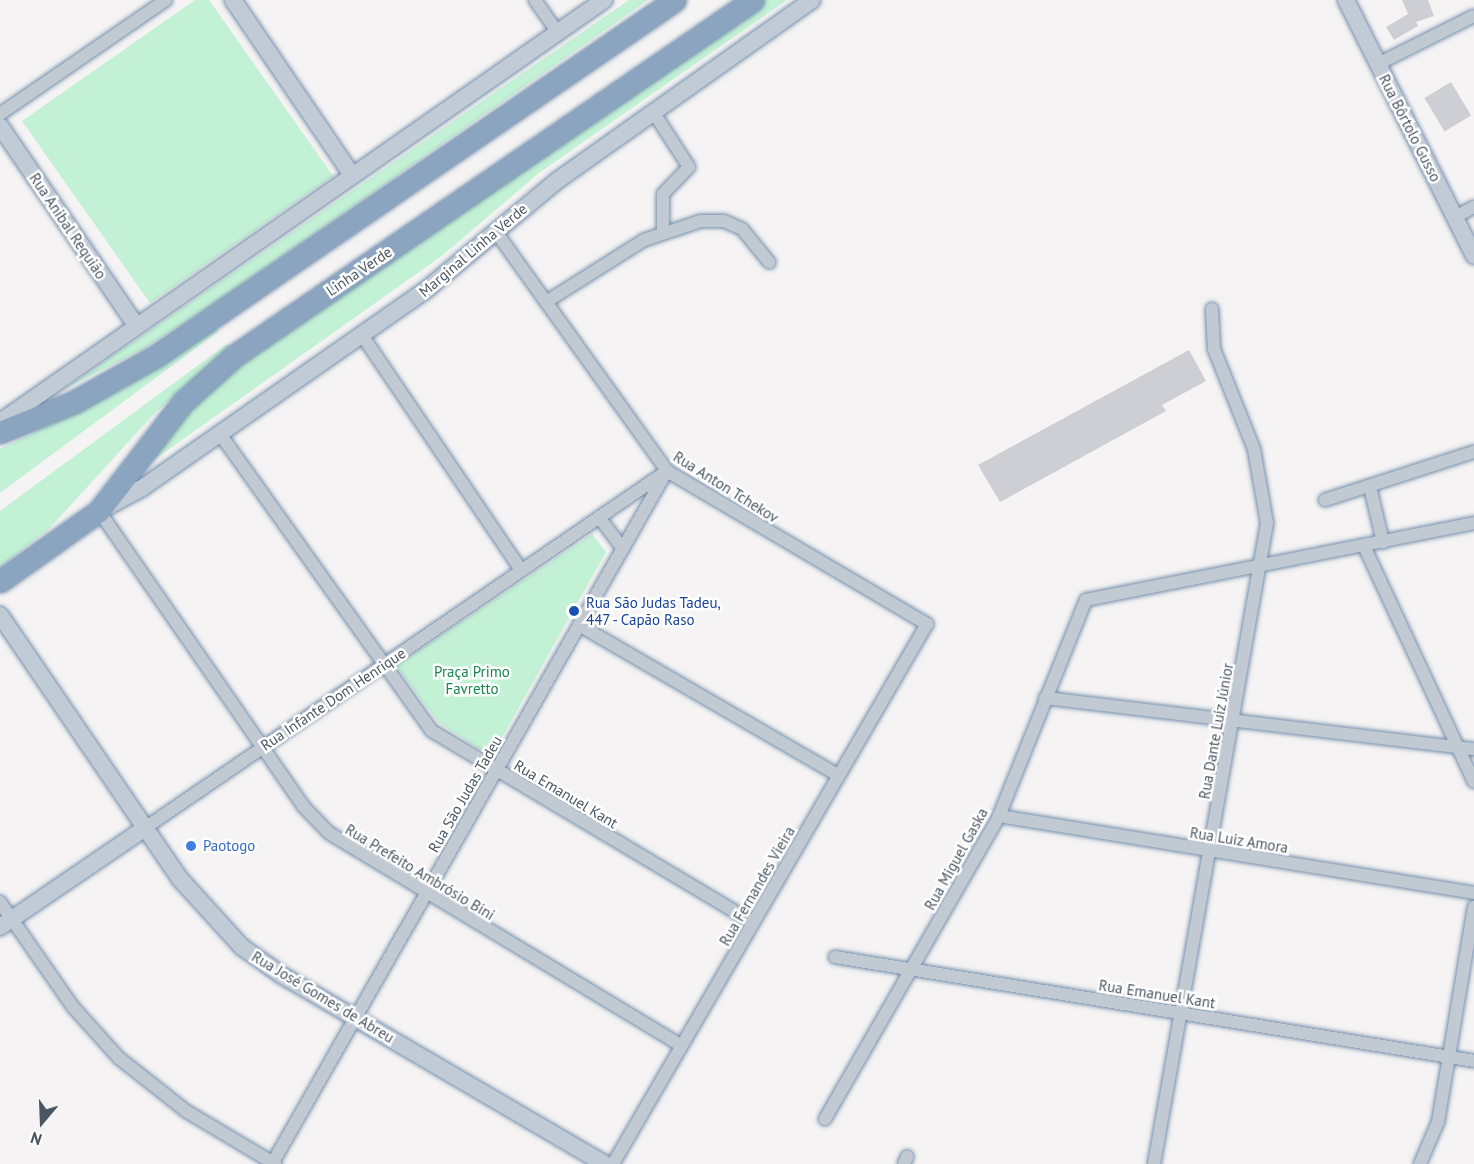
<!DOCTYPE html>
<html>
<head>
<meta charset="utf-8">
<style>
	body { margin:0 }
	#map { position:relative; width:1474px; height:1164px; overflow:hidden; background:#f5f3f3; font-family:"PT Sans",sans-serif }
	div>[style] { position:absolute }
	.green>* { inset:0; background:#c3f1d5 }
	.building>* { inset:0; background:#cdcfd5; transform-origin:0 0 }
	.roads { filter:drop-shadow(0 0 2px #7690ad) drop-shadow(0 0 2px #7690ad) }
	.street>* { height:12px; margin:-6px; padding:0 6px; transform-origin:6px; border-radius:6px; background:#c1cad2 }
	.secondary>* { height:16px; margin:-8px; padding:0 8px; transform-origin:8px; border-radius:8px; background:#c1cbd6 }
	.highway>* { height:21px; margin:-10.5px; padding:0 10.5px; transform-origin:10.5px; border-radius:10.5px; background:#8ba5c1 }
	.dots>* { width:16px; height:16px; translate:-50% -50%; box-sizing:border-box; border:3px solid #fff; border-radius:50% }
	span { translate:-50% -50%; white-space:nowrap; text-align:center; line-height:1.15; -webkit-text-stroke:5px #fff; paint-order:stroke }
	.street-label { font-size:15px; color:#4a5661 }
	.transit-label { font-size:15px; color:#164399 }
	.left { translate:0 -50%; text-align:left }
	.park-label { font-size:15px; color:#17864f }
	.shop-label { font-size:15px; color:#366cbe }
	.north { position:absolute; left:12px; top:1092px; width:60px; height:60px; -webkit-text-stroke:4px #fff; paint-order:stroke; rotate:199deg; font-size:16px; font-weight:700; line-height:24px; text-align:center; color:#4a5661 }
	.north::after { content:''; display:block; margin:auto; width:21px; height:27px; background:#4a5661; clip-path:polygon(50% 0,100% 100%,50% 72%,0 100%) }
</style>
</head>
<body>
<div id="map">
	<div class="green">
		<div style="clip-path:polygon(195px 0,209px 0,333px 176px,150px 303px,22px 121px)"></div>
		<div style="clip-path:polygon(629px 0,648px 0,215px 303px,143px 349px,63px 390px)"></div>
		<div style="clip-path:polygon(766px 0,787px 0,539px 173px,443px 255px,131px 476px,174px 425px,240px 366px)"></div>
		<div style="clip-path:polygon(216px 328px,219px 331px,0 493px,0 449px,121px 390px)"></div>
		<div style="clip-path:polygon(227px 344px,229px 347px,153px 415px,48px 530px,0 567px,0 511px)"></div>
		<div style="clip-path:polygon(592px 534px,606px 552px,491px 757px,438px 722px,396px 666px)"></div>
	</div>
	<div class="building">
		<div style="clip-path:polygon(1402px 0,1428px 0,1434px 16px,1416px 22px,1418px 26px,1394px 40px,1386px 27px,1408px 14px)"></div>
		<div style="left:1451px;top:82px;width:39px;height:31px;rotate:59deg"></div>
		<div style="clip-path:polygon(1189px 350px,1206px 381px,1162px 405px,1166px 411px,1000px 502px,978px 465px)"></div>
	</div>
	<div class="roads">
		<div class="street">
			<div style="left:535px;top:0;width:39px;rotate:55deg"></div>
			<div style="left:1378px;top:64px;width:107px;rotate:-26.6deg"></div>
			<div style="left:654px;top:113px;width:64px;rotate:57.1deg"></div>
			<div style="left:689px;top:167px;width:37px;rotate:134deg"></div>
			<div style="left:663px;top:194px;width:38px;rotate:90deg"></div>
			<div style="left:0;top:114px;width:201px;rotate:-34.5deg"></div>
			<div style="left:1455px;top:217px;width:21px;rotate:-28deg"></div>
			<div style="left:496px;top:232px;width:294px;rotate:54.4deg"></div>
			<div style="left:667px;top:471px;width:302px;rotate:30.5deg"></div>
			<div style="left:927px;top:624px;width:625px;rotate:120.18deg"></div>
			<div style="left:546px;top:302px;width:116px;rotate:-32.3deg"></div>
			<div style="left:644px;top:240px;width:60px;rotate:-18.4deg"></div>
			<div style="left:701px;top:221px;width:23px"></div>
			<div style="left:724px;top:221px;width:20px;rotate:24deg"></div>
			<div style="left:742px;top:229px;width:43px;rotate:50.7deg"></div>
			<div style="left:362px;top:335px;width:284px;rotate:55.9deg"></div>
			<div style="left:220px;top:434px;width:365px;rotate:54.5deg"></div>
			<div style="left:432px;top:731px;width:374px;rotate:30.8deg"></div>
			<div style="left:1370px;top:487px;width:57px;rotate:76.7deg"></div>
			<div style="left:1325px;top:500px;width:157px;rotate:-17.9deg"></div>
			<div style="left:99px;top:511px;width:359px;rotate:55.3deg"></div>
			<div style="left:303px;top:806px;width:37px;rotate:46deg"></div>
			<div style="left:329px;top:833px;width:411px;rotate:31.1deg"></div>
			<div style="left:599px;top:517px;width:40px;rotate:53deg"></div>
			<div style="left:1364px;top:546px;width:260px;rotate:65deg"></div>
			<div style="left:579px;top:625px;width:299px;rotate:30.1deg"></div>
			<div style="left:1045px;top:698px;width:432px;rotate:6.8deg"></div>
			<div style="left:999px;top:816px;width:481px;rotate:9.2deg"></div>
			<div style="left:145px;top:828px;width:629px;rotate:-34.37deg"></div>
			<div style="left:0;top:902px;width:128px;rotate:55.2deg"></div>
			<div style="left:73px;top:1007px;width:69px;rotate:48deg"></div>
			<div style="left:119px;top:1058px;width:85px;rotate:38.3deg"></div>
			<div style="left:186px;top:1111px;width:104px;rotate:30.8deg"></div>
			<div style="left:835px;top:957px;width:647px;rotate:9.24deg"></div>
			<div style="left:825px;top:1119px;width:349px;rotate:-60.1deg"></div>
			<div style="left:999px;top:816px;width:233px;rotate:-68.1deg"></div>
			<div style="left:1086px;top:600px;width:396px;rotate:-11.2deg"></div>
			<div style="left:272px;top:1164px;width:798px;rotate:-60.32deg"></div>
			<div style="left:904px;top:1164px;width:8px;rotate:-67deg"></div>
			<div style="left:1154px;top:1164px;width:651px;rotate:-80deg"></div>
			<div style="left:1267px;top:523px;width:75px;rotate:-100deg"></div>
			<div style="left:1254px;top:449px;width:108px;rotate:-111.8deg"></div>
			<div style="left:1214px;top:349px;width:40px;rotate:-92.9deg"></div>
			<div style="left:1420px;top:1164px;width:46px;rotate:-66.8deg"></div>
			<div style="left:1438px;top:1122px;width:218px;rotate:-80.5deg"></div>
		</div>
		<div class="secondary">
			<div style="left:233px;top:0;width:212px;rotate:55.8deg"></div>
			<div style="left:1346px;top:0;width:286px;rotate:63.4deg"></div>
			<div style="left:0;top:126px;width:241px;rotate:55.7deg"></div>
			<div style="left:0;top:422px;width:737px;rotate:-34.94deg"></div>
			<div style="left:103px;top:509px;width:44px;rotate:-28.3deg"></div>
			<div style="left:142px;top:488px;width:348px;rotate:-34.9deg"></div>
			<div style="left:427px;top:289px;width:170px;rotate:-39.8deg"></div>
			<div style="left:558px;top:180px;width:311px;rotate:-35.3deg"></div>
			<div style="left:0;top:615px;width:321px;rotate:55.7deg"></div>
			<div style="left:181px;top:880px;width:91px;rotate:47.7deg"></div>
			<div style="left:242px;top:947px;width:50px;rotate:35.3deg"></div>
			<div style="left:283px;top:976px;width:373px;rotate:30.3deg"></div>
			<div style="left:0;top:927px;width:176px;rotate:-34.3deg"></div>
		</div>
		<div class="highway">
			<div style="left:0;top:432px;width:80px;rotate:-22.1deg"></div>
			<div style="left:74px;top:402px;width:94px;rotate:-29.3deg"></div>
			<div style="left:156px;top:356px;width:629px;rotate:-34.45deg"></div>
			<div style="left:0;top:581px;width:121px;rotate:-35.3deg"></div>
			<div style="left:99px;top:511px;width:138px;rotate:-52.4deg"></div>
			<div style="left:183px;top:402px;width:69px;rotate:-42deg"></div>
			<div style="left:234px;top:356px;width:629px;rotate:-34.45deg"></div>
		</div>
	</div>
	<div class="dots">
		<div style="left:574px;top:611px;background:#1a4fb4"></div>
		<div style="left:191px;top:846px;background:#3f7fe0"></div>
	</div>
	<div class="street-label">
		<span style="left:1410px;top:128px;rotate:63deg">Rua Bôrtolo Gusso</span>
		<span style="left:68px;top:226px;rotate:56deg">Rua Anibal Requião</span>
		<span style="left:473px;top:250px;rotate:-40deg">Marginal Linha Verde</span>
		<span style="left:359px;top:271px;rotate:-34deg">Linha Verde</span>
		<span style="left:726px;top:487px;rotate:32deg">Rua Anton Tchekov</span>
		<span style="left:333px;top:699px;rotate:-34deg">Rua Infante Dom Henrique</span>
		<span style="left:1216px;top:731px;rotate:-80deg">Rua Dante Luiz Júnior</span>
		<span style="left:465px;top:794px;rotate:-60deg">Rua São Judas Tadeu</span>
		<span style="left:566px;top:794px;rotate:31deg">Rua Emanuel Kant</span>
		<span style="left:1239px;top:840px;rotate:9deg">Rua Luiz Amora</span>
		<span style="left:956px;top:859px;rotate:-61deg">Rua Miguel Gaska</span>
		<span style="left:420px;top:872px;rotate:31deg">Rua Prefeito Ambrósio Bini</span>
		<span style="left:757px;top:886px;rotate:-60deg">Rua Fernandes Vieira</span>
		<span style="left:1157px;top:994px;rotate:9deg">Rua Emanuel Kant</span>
		<span style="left:323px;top:997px;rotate:31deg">Rua José Gomes de Abreu</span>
	</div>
	<div class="transit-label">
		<span class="left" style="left:586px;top:611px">Rua São Judas Tadeu,<br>447 - Capão Raso</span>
	</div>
	<div class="park-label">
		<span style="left:472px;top:680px">Praça Primo<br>Favretto</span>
	</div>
	<div class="shop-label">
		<span class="left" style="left:203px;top:846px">Paotogo</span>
	</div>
	<div class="north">N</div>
</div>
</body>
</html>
